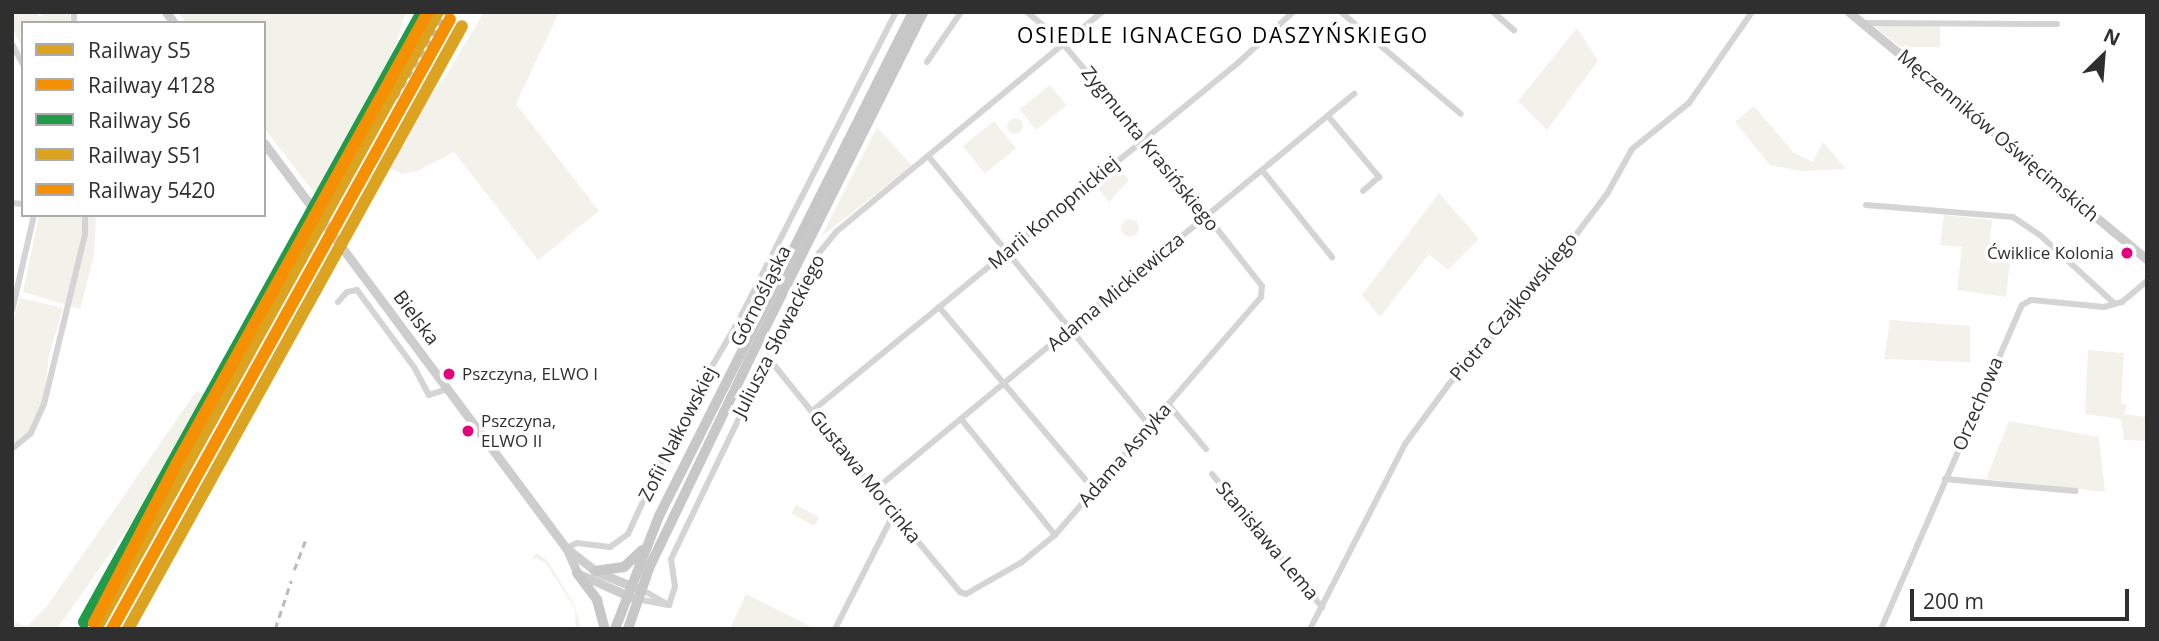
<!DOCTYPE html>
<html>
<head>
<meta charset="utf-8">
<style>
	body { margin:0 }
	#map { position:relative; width:2159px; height:641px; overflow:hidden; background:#fff; font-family:"Open Sans",sans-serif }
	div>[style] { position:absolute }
	.green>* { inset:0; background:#f2f2eb; transform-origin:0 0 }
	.round { border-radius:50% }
	.minor>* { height:6px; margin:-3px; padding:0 3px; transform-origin:3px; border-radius:3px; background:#d4d4d4 }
	.secondary>* { height:9px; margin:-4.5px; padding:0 4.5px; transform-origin:4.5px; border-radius:4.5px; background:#cdcdcd }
	.primary>* { height:10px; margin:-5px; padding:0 5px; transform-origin:5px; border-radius:5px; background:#c7c7c7 }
	.rail>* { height:2.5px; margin-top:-1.25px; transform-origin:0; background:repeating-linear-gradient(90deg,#bbb 0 7px,transparent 0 12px) }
	.rail-1>* { height:12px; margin:-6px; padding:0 6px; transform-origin:6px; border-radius:6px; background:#dca321 }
	.rail-2>* { height:12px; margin:-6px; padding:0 6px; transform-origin:6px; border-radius:6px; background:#f59002 }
	.rail-3>* { height:12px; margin:-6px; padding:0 6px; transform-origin:6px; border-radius:6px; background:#1f9b4a }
	.rail-4>* { height:12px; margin:-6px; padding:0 6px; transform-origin:6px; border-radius:6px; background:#dca321 }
	.rail-5>* { height:12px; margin:-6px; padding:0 6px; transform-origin:6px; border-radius:6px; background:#f59002 }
	.dots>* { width:19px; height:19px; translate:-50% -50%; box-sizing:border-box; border:4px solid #fff; border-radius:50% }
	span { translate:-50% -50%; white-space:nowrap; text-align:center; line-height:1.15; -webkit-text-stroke:7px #fff; paint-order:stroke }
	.bus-label { font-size:17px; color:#2f2f2f }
	.right { translate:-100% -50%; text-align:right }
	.left { translate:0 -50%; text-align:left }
	.street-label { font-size:19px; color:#2f2f2f }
	.neighbourhood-label { font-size:21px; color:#000; letter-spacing:2px }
	.frame { position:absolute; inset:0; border:14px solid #2f2f2f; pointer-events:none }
	.legend { position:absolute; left:21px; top:21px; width:245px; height:196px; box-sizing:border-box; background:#fff; border:2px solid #acacac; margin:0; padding:9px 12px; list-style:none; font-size:21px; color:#2f2f2f }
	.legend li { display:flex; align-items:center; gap:14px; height:35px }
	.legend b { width:35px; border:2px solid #acacac }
	.north { position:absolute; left:2068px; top:21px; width:70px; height:70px; -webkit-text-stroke:5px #fff; paint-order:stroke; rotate:25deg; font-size:19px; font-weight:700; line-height:28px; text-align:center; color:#2f2f2f }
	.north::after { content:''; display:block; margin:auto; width:24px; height:32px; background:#2f2f2f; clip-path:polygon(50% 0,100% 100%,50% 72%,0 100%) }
	.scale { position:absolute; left:1910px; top:589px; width:219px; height:32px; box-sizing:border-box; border:4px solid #2f2f2f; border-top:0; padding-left:9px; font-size:21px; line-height:24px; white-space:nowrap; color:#2f2f2f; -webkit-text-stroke:5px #fff; paint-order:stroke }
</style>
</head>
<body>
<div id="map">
	<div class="green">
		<div style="clip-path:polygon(12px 12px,36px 12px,40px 17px,48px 12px,70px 12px,70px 23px,23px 23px,23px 48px,12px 29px)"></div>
		<div style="clip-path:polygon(178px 12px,406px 12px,380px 94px,319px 199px,264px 128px,264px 23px,186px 23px)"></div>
		<div style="clip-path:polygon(484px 12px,559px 12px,516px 104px,599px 211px,538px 260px,454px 152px,418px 171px,402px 174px,377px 162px,408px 118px,443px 80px)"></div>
		<div style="clip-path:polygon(1940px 25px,1940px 47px,1900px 47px,1874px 26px)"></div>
		<div style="clip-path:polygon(1577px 28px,1598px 61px,1547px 130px,1518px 101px)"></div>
		<div style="left:1050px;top:85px;width:26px;height:39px;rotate:51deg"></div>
		<div style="clip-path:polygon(1754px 106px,1794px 153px,1813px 162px,1823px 142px,1846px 169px,1801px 171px,1770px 165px,1735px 122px)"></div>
		<div class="round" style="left:1007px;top:118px;width:16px;height:16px"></div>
		<div style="left:994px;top:121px;width:35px;height:40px;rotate:51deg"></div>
		<div style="clip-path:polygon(877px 127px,912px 166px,821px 237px)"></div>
		<div style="clip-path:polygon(1118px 167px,1129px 180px,1109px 202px,1096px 186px)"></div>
		<div style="clip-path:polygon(1439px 193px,1479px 239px,1448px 270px,1429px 254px,1380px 317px,1362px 295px)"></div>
		<div style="clip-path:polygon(39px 215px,96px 215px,94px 256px,80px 309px,23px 292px)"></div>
		<div style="clip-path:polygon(1944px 215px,1992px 220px,1989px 249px,2011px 251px,2006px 297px,1957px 290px,1962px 247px,1940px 245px)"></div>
		<div class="round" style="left:1121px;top:219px;width:18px;height:18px"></div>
		<div style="clip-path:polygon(20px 298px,63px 308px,49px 355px,43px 412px,27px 434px,12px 445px,12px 324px)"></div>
		<div style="clip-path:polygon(1890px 320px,1970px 326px,1970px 362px,1884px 359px)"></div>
		<div style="clip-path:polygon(2088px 350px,2124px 353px,2121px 403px,2127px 404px,2124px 414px,2147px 417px,2147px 441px,2124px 440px,2121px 419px,2085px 414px)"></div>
		<div style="clip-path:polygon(196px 392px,211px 394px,151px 507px,145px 504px,57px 629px,12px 629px,12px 621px,27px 626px,47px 606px)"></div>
		<div style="clip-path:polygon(2009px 421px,2099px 437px,2105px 492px,1986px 479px)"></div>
		<div style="left:796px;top:505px;width:26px;height:10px;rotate:28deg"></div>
		<div style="clip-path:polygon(536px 553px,547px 560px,575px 606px,581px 629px,576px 629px,575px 609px,546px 563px,534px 558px,530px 562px)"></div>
		<div style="clip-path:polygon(746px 594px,816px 629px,730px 629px)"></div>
	</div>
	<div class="minor">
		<div style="left:74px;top:12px;width:11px;rotate:90deg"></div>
		<div style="left:1341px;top:12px;width:157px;rotate:40.4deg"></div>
		<div style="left:1493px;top:12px;width:28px;rotate:41deg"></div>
		<div style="left:1863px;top:23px;width:194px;rotate:0.3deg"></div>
		<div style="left:12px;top:44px;width:24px;rotate:62deg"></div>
		<div style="left:927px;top:62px;width:60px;rotate:-55.8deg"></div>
		<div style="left:1328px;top:116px;width:80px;rotate:50.1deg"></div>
		<div style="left:1379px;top:177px;width:21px;rotate:139deg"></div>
		<div style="left:929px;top:157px;width:348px;rotate:50.6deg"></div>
		<div style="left:1262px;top:170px;width:112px;rotate:51.2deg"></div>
		<div style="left:12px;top:203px;width:11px;rotate:5deg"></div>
		<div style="left:1866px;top:205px;width:147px;rotate:4.7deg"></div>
		<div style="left:2013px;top:217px;width:34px;rotate:34deg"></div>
		<div style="left:2041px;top:236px;width:100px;rotate:42.6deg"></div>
		<div style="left:338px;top:302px;width:13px;rotate:-48deg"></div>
		<div style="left:347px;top:292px;width:10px;rotate:-11deg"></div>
		<div style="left:357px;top:290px;width:96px;rotate:53.5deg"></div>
		<div style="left:414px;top:367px;width:32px;rotate:62deg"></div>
		<div style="left:429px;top:395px;width:19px;rotate:-18deg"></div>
		<div style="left:939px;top:307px;width:241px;rotate:49.7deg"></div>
		<div style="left:12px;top:311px;width:98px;rotate:-77.1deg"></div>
		<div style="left:764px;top:360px;width:11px;rotate:27deg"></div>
		<div style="left:774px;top:365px;width:191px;rotate:51deg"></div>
		<div style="left:894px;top:513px;width:103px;rotate:50.1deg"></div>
		<div style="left:960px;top:592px;width:6px;rotate:18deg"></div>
		<div style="left:966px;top:594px;width:64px;rotate:-29.7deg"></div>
		<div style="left:1022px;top:562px;width:43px;rotate:-39.3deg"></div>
		<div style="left:1055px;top:535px;width:315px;rotate:-49.1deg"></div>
		<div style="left:1261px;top:297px;width:11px;rotate:-85deg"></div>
		<div style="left:1262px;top:286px;width:89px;rotate:-128.2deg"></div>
		<div style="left:1207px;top:216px;width:231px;rotate:-129.9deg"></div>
		<div style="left:1059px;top:39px;width:42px;rotate:-139.8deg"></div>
		<div style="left:1168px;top:404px;width:59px;rotate:49.8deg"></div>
		<div style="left:812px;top:411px;width:550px;rotate:-39.25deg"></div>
		<div style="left:1238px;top:63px;width:75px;rotate:-42.8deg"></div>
		<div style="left:962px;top:420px;width:148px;rotate:51deg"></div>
		<div style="left:12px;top:449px;width:25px;rotate:-40deg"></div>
		<div style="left:31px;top:433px;width:32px;rotate:-66deg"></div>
		<div style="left:44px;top:404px;width:174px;rotate:-76.4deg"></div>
		<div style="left:85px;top:235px;width:20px;rotate:-90deg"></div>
		<div style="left:1212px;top:474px;width:173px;rotate:50.4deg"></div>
		<div style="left:1945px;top:479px;width:131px;rotate:5.3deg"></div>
		<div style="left:877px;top:488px;width:619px;rotate:-39.56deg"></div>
		<div style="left:566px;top:548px;width:12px;rotate:-24deg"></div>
		<div style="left:577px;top:543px;width:33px;rotate:7deg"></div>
		<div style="left:610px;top:547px;width:22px;rotate:-36deg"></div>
		<div style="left:628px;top:534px;width:129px;rotate:-65.2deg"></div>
		<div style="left:682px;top:417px;width:110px;rotate:-59.5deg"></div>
		<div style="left:738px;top:322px;width:348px;rotate:-63deg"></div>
		<div style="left:641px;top:589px;width:32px;rotate:30deg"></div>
		<div style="left:637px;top:599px;width:33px;rotate:11deg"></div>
		<div style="left:669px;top:605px;width:19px;rotate:-72deg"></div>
		<div style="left:675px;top:587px;width:28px;rotate:-98deg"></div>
		<div style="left:671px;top:559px;width:340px;rotate:-64.2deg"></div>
		<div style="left:819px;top:253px;width:27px;rotate:-51deg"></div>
		<div style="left:836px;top:232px;width:345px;rotate:-39.6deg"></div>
		<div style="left:835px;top:629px;width:130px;rotate:-63deg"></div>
		<div style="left:1310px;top:629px;width:208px;rotate:-62.8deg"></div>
		<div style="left:1405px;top:444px;width:74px;rotate:-53.7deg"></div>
		<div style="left:1449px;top:384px;width:122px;rotate:-47.7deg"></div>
		<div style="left:1531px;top:294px;width:126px;rotate:-52.8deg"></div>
		<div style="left:1607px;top:194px;width:51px;rotate:-60.9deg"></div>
		<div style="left:1632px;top:149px;width:73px;rotate:-38.9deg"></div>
		<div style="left:1689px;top:103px;width:111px;rotate:-55.3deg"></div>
		<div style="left:1881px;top:629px;width:353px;rotate:-66.5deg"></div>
		<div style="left:2022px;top:305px;width:10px;rotate:-29deg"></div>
		<div style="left:2031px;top:300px;width:73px;rotate:5.5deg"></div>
		<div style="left:2104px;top:307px;width:19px;rotate:-16deg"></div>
		<div style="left:2122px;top:302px;width:33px;rotate:-40deg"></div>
	</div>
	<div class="secondary">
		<div style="left:166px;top:12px;width:14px;rotate:54deg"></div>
		<div style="left:1849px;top:12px;width:387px;rotate:39.7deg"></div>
		<div style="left:264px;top:143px;width:505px;rotate:53.29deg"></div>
		<div style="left:566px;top:548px;width:37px;rotate:38deg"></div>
		<div style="left:595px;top:571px;width:44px;rotate:22.5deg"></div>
		<div style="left:567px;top:549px;width:26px;rotate:67deg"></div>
		<div style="left:577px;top:573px;width:61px;rotate:24.1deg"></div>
	</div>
	<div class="primary">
		<div style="left:595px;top:571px;width:29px;rotate:-8deg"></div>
		<div style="left:624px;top:567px;width:25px;rotate:-43deg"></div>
		<div style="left:577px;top:573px;width:34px;rotate:53deg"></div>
		<div style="left:597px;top:600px;width:30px;rotate:75deg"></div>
		<div style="left:615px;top:629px;width:121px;rotate:-68.7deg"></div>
		<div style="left:659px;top:516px;width:564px;rotate:-63.25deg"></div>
		<div style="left:628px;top:629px;width:67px;rotate:-70.8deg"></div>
		<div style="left:650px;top:566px;width:229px;rotate:-64.3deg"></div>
		<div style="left:749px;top:360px;width:389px;rotate:-63.4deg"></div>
	</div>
	<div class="rail">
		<div style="left:396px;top:98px;width:99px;rotate:-59.8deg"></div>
		<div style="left:265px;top:324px;width:75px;rotate:-57.6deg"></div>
		<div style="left:215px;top:423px;width:56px;rotate:-65.7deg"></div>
		<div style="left:294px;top:570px;width:31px;rotate:-69deg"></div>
		<div style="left:275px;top:629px;width:51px;rotate:-71.6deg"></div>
	</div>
	<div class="rail-1">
		<div style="left:96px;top:629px;width:705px;rotate:-61deg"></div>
	</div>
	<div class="rail-2">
		<div style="left:112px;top:629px;width:697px;rotate:-61.01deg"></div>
	</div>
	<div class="rail-3">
		<div style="left:84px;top:622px;width:697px;rotate:-61.01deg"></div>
	</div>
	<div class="rail-4">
		<div style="left:128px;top:629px;width:689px;rotate:-61.02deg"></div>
	</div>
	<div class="rail-5">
		<div style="left:94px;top:623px;width:180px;rotate:-62.6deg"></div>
		<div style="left:177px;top:463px;width:516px;rotate:-60.9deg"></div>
	</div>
	<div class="dots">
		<div style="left:2127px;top:253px;background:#e5007d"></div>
		<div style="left:449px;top:374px;background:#e5007d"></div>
		<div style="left:468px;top:431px;background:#e5007d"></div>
	</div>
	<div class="bus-label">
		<span class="right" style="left:2114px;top:253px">Ćwiklice Kolonia</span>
		<span class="left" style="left:462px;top:374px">Pszczyna, ELWO I</span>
		<span class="left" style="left:481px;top:431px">Pszczyna,<br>ELWO II</span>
	</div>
	<div class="street-label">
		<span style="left:1998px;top:136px;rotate:40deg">Męczenników Oświęcimskich</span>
		<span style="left:1150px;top:149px;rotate:51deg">Zygmunta Krasińskiego</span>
		<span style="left:1054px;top:213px;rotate:-40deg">Marii Konopnickiej</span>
		<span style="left:1116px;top:292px;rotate:-40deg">Adama Mickiewicza</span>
		<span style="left:761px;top:296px;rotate:-63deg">Górnośląska</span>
		<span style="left:1514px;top:307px;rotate:-50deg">Piotra Czajkowskiego</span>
		<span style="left:416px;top:318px;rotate:53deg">Bielska</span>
		<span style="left:779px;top:336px;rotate:-63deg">Juliusza Słowackiego</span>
		<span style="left:1978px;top:404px;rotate:-67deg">Orzechowa</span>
		<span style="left:678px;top:434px;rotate:-63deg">Zofii Nałkowskiej</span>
		<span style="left:1125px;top:455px;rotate:-49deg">Adama Asnyka</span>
		<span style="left:865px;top:477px;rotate:51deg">Gustawa Morcinka</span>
		<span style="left:1267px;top:541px;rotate:50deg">Stanisława Lema</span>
	</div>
	<div class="neighbourhood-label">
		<span style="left:1223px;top:35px">OSIEDLE IGNACEGO DASZYŃSKIEGO</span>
	</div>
	<div class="frame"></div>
	<ul class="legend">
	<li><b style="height:9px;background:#dca321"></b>Railway S5</li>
	<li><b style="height:9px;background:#f59002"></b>Railway 4128</li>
	<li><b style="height:9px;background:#1f9b4a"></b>Railway S6</li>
	<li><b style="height:9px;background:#dca321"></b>Railway S51</li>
	<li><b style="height:9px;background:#f59002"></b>Railway 5420</li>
	</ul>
	<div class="north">N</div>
	<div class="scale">200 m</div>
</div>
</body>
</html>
